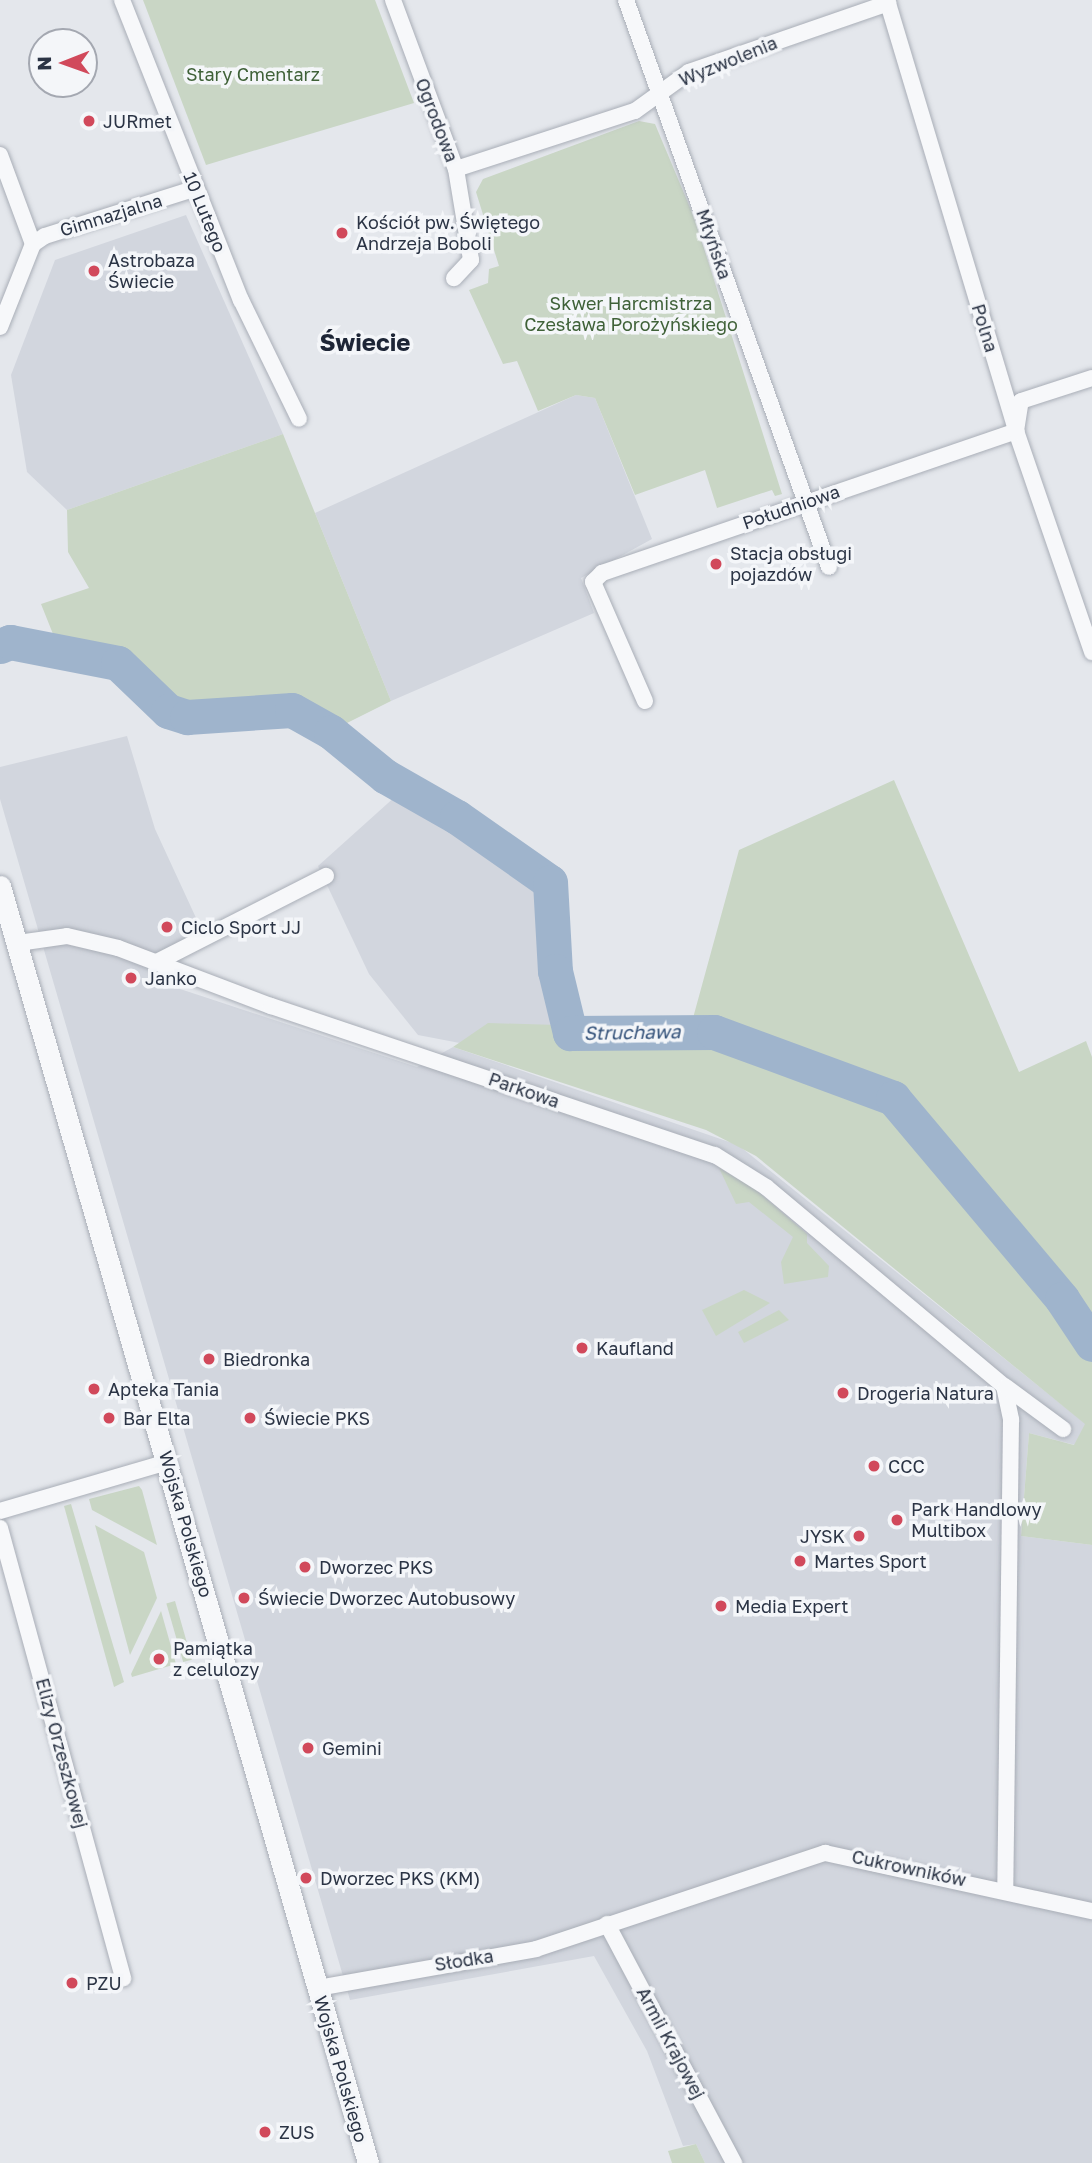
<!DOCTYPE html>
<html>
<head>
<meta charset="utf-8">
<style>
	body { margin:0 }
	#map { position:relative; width:1092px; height:2163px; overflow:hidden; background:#e4e7ec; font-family:"Golos Text",sans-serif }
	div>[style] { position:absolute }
	.built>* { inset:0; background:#d2d6de }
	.green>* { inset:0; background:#c9d6c5; transform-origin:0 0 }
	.river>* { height:35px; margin:-17.5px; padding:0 17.5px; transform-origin:17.5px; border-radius:17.5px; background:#9fb4cc }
	.roads { filter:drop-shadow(0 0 2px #a9aeb7) drop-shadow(0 0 2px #a9aeb7) }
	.minor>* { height:16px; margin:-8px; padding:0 8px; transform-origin:8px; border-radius:8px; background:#f7f8fa }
	.tertiary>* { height:21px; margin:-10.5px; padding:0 10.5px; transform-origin:10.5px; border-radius:10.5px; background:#f7f8fa }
	.dots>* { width:19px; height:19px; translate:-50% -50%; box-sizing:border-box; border:4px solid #f4f6f9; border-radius:50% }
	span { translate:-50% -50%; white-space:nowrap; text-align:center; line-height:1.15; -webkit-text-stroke:7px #f4f6f9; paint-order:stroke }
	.street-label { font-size:18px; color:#2b3445 }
	.park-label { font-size:18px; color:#3f6138 }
	.poi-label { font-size:18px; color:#2b3445 }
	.left { translate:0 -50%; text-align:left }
	.right { translate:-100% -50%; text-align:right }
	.water-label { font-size:19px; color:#34527a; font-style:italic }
	.district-label { font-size:24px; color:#1d2536; font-weight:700 }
	.north { position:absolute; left:28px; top:28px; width:70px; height:70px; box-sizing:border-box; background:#f4f6f9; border:2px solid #a4a8b1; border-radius:50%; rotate:269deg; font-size:19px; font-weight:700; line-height:28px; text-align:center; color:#2b3445 }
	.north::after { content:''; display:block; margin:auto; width:24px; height:32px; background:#d1495b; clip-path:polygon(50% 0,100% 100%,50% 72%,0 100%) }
</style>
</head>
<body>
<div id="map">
	<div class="built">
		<div style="clip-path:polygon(186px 215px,283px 434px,67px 510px,27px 472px,11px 375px,55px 260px)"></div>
		<div style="clip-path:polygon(576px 395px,595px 398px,652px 539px,581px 578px,594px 613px,391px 701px,315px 513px)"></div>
		<div style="clip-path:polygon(127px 736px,155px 829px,197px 920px,162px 983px,417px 1067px,453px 1047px,738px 1145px,1086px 1424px,1075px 1445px,1029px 1433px,1021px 1536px,1092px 1545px,1092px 2163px,705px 2163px,696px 2144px,683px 2146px,647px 2051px,594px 1956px,350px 2000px,0 799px,0 767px)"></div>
		<div style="clip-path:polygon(397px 795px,466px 831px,545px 887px,560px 1037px,491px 1049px,418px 1035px,369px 974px,318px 866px)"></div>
	</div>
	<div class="green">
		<div style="clip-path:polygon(143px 0,375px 0,414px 103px,206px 165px)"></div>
		<div style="clip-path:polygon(639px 121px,655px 124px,694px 217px,782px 494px,775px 496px,772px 490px,717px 508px,705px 470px,635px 495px,595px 398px,576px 395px,538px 411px,517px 361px,503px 364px,469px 290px,488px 283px,489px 269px,499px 266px,476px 192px,483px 179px)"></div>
		<div style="clip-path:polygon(283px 434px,391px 701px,345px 724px,291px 703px,182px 702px,123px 655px,55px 639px,41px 604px,89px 588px,68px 552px,67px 510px)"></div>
		<div style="clip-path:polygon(894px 780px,1019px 1072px,1086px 1041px,1092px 1057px,1092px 1545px,1021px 1536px,1029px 1433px,1074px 1445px,1085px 1424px,756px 1156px,706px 1130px,453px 1047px,488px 1023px,690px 1029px,739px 850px)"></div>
		<div style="clip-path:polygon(719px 1168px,754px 1188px,807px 1234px,807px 1243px,829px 1266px,828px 1277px,784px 1284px,781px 1262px,793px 1237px,749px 1202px,736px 1204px)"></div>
		<div style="clip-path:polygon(744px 1290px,770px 1303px,716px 1336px,702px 1310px)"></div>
		<div style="clip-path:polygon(779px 1310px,789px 1320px,744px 1343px,738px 1332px)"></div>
		<div style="clip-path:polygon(139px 1486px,142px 1490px,157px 1545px,92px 1510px,89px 1499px)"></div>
		<div style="clip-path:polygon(71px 1504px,124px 1682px,114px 1687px,64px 1506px)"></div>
		<div style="clip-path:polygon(95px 1525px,144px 1552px,157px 1598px,130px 1655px)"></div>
		<div style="left:175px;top:1601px;width:61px;height:9px;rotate:74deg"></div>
		<div style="clip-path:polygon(161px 1611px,176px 1664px,132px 1677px,131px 1674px)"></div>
		<div style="clip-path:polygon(696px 2144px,705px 2163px,672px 2163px,668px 2151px)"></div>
	</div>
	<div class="river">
		<div style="left:0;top:646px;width:11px;rotate:-22deg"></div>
		<div style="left:10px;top:642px;width:110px;rotate:11deg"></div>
		<div style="left:118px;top:663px;width:69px;rotate:43.8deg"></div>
		<div style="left:168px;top:711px;width:20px;rotate:18deg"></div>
		<div style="left:187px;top:717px;width:105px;rotate:-3.8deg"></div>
		<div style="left:292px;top:710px;width:45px;rotate:29.4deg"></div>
		<div style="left:331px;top:732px;width:70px;rotate:39.2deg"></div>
		<div style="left:385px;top:776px;width:83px;rotate:29.7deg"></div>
		<div style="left:457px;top:817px;width:113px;rotate:35deg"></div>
		<div style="left:550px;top:882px;width:89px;rotate:86.8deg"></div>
		<div style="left:555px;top:971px;width:64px;rotate:76.4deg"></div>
		<div style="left:570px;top:1033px;width:144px;rotate:-0.4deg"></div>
		<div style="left:714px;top:1032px;width:191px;rotate:20.2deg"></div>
		<div style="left:893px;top:1098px;width:263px;rotate:49.9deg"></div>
		<div style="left:1062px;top:1299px;width:54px;rotate:56.3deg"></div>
	</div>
	<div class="roads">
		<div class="minor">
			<div style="left:122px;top:0;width:323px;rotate:68.4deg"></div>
			<div style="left:241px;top:300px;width:132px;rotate:64deg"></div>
			<div style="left:393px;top:0;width:180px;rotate:69.6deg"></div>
			<div style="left:456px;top:169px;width:92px;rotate:80.6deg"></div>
			<div style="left:471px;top:260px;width:25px;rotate:133deg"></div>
			<div style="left:626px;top:0;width:602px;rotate:70.3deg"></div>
			<div style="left:887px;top:0;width:450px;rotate:73.3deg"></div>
			<div style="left:1016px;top:431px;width:234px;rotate:71deg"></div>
			<div style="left:0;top:155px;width:95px;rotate:69.7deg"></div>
			<div style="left:456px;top:169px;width:188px;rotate:-18deg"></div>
			<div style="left:635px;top:111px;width:67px;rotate:-35.8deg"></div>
			<div style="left:689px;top:72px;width:211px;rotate:-19.1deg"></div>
			<div style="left:0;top:327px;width:89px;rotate:-68.3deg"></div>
			<div style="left:33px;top:244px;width:14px;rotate:-34deg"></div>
			<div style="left:45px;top:236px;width:158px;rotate:-17.6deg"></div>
			<div style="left:645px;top:701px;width:130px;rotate:-113.6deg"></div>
			<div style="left:593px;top:582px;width:13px;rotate:-45deg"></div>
			<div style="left:602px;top:573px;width:438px;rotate:-18.9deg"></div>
			<div style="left:1016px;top:431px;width:30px;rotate:-81deg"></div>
			<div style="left:1021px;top:401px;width:75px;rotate:-17.9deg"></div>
			<div style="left:18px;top:943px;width:49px;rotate:-8.1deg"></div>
			<div style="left:67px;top:936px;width:52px;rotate:13.2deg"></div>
			<div style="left:118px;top:948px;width:164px;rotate:20.8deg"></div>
			<div style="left:271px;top:1006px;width:468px;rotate:18.6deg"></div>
			<div style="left:715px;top:1155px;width:60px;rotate:32.1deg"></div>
			<div style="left:766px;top:1187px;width:310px;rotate:39.9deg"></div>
			<div style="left:1004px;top:1386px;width:35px;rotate:78deg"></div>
			<div style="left:1011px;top:1420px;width:468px;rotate:90.7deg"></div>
			<div style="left:155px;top:963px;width:192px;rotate:-27deg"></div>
			<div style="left:1006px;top:1387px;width:71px;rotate:36.4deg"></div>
			<div style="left:0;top:1511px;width:175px;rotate:-16.3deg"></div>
			<div style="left:0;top:1528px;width:467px;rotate:74.7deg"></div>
			<div style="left:607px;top:1924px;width:271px;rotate:62deg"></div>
			<div style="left:318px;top:1988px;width:221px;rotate:-10.1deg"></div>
			<div style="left:536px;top:1949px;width:305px;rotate:-18.4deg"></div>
			<div style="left:825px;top:1853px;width:273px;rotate:12.3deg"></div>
		</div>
		<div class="tertiary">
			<div style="left:0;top:886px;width:1329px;rotate:73.92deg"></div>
		</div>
	</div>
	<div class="dots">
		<div style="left:89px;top:121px;background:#d1495b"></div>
		<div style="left:342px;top:233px;background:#d1495b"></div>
		<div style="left:94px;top:271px;background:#d1495b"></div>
		<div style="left:716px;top:564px;background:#d1495b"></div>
		<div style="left:167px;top:927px;background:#d1495b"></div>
		<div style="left:131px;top:978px;background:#d1495b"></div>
		<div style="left:582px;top:1348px;background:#d1495b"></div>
		<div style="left:209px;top:1359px;background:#d1495b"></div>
		<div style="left:94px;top:1389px;background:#d1495b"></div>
		<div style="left:843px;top:1393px;background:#d1495b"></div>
		<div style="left:109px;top:1418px;background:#d1495b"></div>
		<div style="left:250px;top:1418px;background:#d1495b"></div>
		<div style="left:874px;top:1466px;background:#d1495b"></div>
		<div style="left:897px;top:1520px;background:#d1495b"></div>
		<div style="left:859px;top:1536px;background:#d1495b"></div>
		<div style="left:800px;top:1561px;background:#d1495b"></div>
		<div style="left:305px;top:1567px;background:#d1495b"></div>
		<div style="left:244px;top:1598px;background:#d1495b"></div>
		<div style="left:721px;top:1606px;background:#d1495b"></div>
		<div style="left:159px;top:1659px;background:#d1495b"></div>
		<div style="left:308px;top:1748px;background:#d1495b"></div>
		<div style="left:306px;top:1878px;background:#d1495b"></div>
		<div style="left:72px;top:1983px;background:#d1495b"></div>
		<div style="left:265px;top:2132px;background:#d1495b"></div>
	</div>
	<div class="street-label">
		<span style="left:728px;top:61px;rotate:-22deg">Wyzwolenia</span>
		<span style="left:437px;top:120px;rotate:69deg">Ogrodowa</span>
		<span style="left:205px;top:212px;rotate:68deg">10 Lutego</span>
		<span style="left:111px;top:215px;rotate:-17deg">Gimnazjalna</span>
		<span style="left:714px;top:244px;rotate:71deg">Młyńska</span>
		<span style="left:985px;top:328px;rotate:73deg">Polna</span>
		<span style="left:791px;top:507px;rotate:-19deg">Południowa</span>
		<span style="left:524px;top:1090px;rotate:19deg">Parkowa</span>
		<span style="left:186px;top:1524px;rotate:74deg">Wojska Polskiego</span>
		<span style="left:62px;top:1753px;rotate:75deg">Elizy Orzeszkowej</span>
		<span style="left:909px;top:1868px;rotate:12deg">Cukrowników</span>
		<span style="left:464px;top:1960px;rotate:-9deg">Słodka</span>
		<span style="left:671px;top:2043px;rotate:62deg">Armii Krajowej</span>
		<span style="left:341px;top:2069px;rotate:74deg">Wojska Polskiego</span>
	</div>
	<div class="park-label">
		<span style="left:253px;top:74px">Stary Cmentarz</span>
		<span style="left:631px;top:314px">Skwer Harcmistrza<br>Czesława Porożyńskiego</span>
	</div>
	<div class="poi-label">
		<span class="left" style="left:103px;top:121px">JURmet</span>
		<span class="left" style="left:356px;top:233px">Kościół pw. Świętego<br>Andrzeja Boboli</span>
		<span class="left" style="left:108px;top:271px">Astrobaza<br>Świecie</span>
		<span class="left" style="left:730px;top:564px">Stacja obsługi<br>pojazdów</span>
		<span class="left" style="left:181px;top:927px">Ciclo Sport JJ</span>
		<span class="left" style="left:145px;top:978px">Janko</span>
		<span class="left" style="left:596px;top:1348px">Kaufland</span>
		<span class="left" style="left:223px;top:1359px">Biedronka</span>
		<span class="left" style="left:108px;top:1389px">Apteka Tania</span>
		<span class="left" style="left:857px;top:1393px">Drogeria Natura</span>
		<span class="left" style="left:123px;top:1418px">Bar Elta</span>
		<span class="left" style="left:264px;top:1418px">Świecie PKS</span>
		<span class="left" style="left:888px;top:1466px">CCC</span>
		<span class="left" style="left:911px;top:1520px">Park Handlowy<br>Multibox</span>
		<span class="right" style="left:845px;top:1536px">JYSK</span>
		<span class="left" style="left:814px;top:1561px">Martes Sport</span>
		<span class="left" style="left:319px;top:1567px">Dworzec PKS</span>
		<span class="left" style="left:258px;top:1598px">Świecie Dworzec Autobusowy</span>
		<span class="left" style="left:735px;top:1606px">Media Expert</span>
		<span class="left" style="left:173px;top:1659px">Pamiątka<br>z celulozy</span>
		<span class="left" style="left:322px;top:1748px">Gemini</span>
		<span class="left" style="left:320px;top:1878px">Dworzec PKS (KM)</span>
		<span class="left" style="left:86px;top:1983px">PZU</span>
		<span class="left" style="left:279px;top:2132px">ZUS</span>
	</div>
	<div class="water-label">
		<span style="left:632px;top:1032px;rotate:-1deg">Struchawa</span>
	</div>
	<div class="district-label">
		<span style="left:365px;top:342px">Świecie</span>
	</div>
	<div class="north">N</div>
</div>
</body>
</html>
